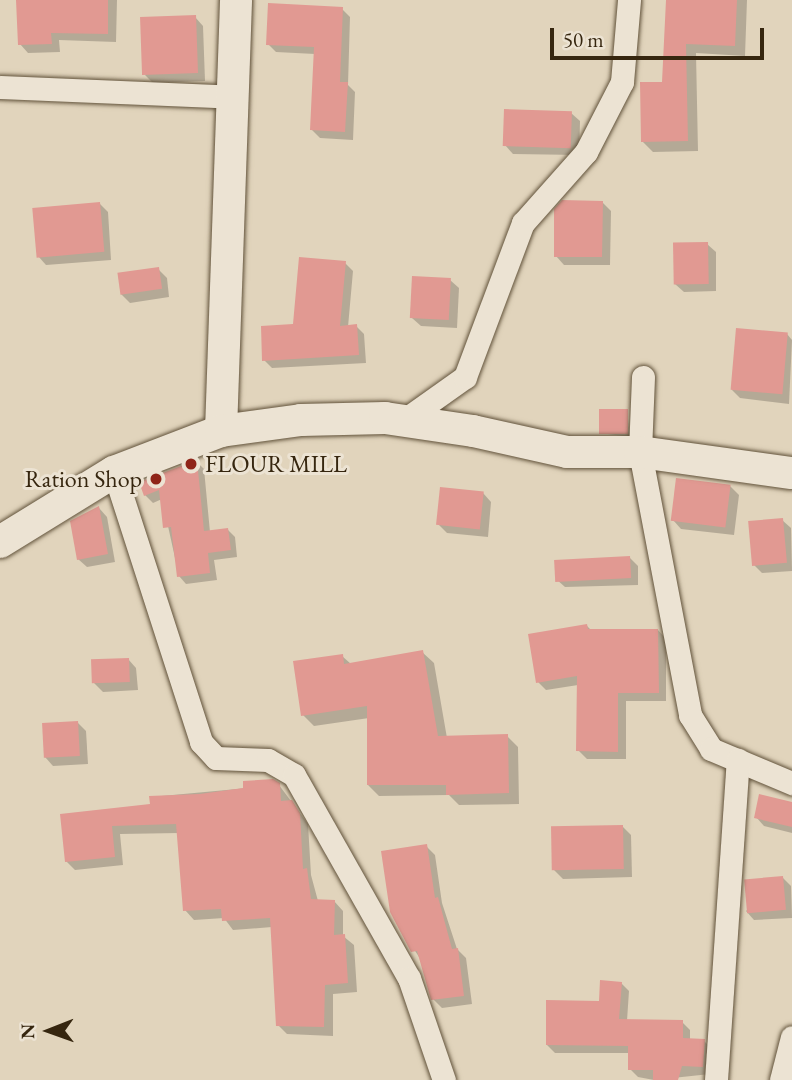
<!DOCTYPE html>
<html>
<head>
<meta charset="utf-8">
<style>
	body { margin:0 }
	#map { position:relative; width:792px; height:1080px; overflow:hidden; background:#e1d4bc; font-family:"EB Garamond",serif }
	div>[style] { position:absolute }
	.shadow>* { inset:0; background:#0003 }
	.building>* { inset:0; background:#e19992; transform-origin:0 0 }
	.roads { filter:drop-shadow(0 0 2px #61523a) drop-shadow(0 0 2px #61523a) }
	.street>* { height:23px; margin:-11.5px; padding:0 11.5px; transform-origin:11.5px; border-radius:11.5px; background:#ece3d3 }
	.secondary>* { height:32px; margin:-16px; padding:0 16px; transform-origin:16px; border-radius:16px; background:#ece3d3 }
	.dots>* { width:19px; height:19px; translate:-50% -50%; box-sizing:border-box; border:4px solid #ece3d3; border-radius:50% }
	span { translate:-50% -50%; white-space:nowrap; text-align:center; line-height:1.15; -webkit-text-stroke:6px #ece3d3; paint-order:stroke }
	.poi-label { font-size:24px; color:#36260f }
	.left { translate:0 -50%; text-align:left }
	.right { translate:-100% -50%; text-align:right }
	.north { position:absolute; left:14px; top:996px; width:70px; height:70px; -webkit-text-stroke:5px #ece3d3; paint-order:stroke; rotate:269deg; font-size:19px; font-weight:700; line-height:28px; text-align:center; color:#36260f }
	.north::after { content:''; display:block; margin:auto; width:24px; height:32px; background:#36260f; clip-path:polygon(50% 0,100% 100%,50% 72%,0 100%) }
	.scale { position:absolute; left:550px; top:28px; width:214px; height:32px; box-sizing:border-box; border:4px solid #36260f; border-top:0; padding-left:9px; font-size:21px; line-height:24px; white-space:nowrap; color:#36260f; -webkit-text-stroke:5px #ece3d3; paint-order:stroke }
</style>
</head>
<body>
<div id="map">
	<div class="shadow">
		<div style="clip-path:polygon(18px 0,117px 0,116px 42px,59px 40px,60px 52px,28px 53px,20px 44px)"></div>
		<div style="clip-path:polygon(668px 0,747px 0,745px 56px,696px 53px,698px 151px,653px 152px,642px 141px,664px 83px)"></div>
		<div style="clip-path:polygon(342px 9px,350px 17px,348px 85px,355px 92px,353px 140px,320px 138px,312px 130px,315px 54px,276px 52px,268px 44px)"></div>
		<div style="clip-path:polygon(195px 17px,203px 26px,205px 81px,153px 83px,145px 75px)"></div>
		<div style="clip-path:polygon(571px 113px,580px 121px,579px 155px,513px 154px,505px 145px)"></div>
		<div style="clip-path:polygon(602px 202px,611px 211px,610px 265px,564px 265px,556px 256px)"></div>
		<div style="clip-path:polygon(99px 203px,108px 212px,111px 260px,46px 265px,38px 256px)"></div>
		<div style="clip-path:polygon(707px 244px,716px 252px,716px 291px,684px 292px,675px 284px)"></div>
		<div style="clip-path:polygon(345px 263px,353px 271px,348px 327px,356px 326px,364px 334px,366px 363px,272px 368px,264px 360px)"></div>
		<div style="clip-path:polygon(158px 269px,167px 278px,169px 297px,130px 303px,121px 294px)"></div>
		<div style="clip-path:polygon(450px 280px,459px 288px,457px 328px,421px 326px,412px 318px)"></div>
		<div style="clip-path:polygon(787px 334px,792px 340px,789px 404px,740px 398px,732px 390px)"></div>
		<div style="clip-path:polygon(627px 410px,630px 437px,600px 433px)"></div>
		<div style="clip-path:polygon(197px 462px,204px 469px,210px 532px,227px 529px,235px 537px,237px 557px,214px 560px,217px 580px,186px 584px,179px 576px,162px 499px,153px 503px,145px 495px)"></div>
		<div style="clip-path:polygon(730px 486px,739px 495px,734px 535px,681px 529px,673px 520px)"></div>
		<div style="clip-path:polygon(483px 493px,491px 502px,488px 537px,447px 533px,438px 524px)"></div>
		<div style="clip-path:polygon(99px 508px,107px 517px,115px 562px,87px 567px,78px 559px)"></div>
		<div style="clip-path:polygon(782px 520px,791px 528px,792px 571px,762px 573px,754px 565px)"></div>
		<div style="clip-path:polygon(630px 558px,638px 566px,638px 585px,565px 587px,556px 579px)"></div>
		<div style="clip-path:polygon(587px 626px,591px 630px,658px 630px,666px 639px,666px 701px,626px 701px,626px 759px,587px 759px,578px 750px,578px 685px,546px 690px,538px 682px)"></div>
		<div style="clip-path:polygon(422px 652px,434px 663px,447px 738px,507px 736px,518px 747px,519px 804px,459px 805px,449px 795px,379px 796px,368px 785px,369px 718px,314px 726px,303px 715px,342px 656px,351px 664px)"></div>
		<div style="clip-path:polygon(128px 659px,136px 668px,138px 690px,103px 692px,94px 683px)"></div>
		<div style="clip-path:polygon(78px 723px,86px 731px,88px 764px,53px 766px,45px 757px)"></div>
		<div style="clip-path:polygon(279px 785px,308px 824px,311px 875px,318px 901px,334px 901px,343px 911px,343px 936px,354px 945px,357px 992px,333px 994px,333px 1036px,287px 1034px,278px 1025px,272px 927px,233px 930px,224px 918px,194px 920px,185px 910px,179px 833px,120px 834px,123px 865px,75px 870px,66px 861px,61px 815px,151px 805px,151px 797px)"></div>
		<div style="clip-path:polygon(792px 804px,792px 833px,764px 826px,756px 817px)"></div>
		<div style="clip-path:polygon(623px 827px,631px 835px,632px 877px,563px 879px,554px 870px)"></div>
		<div style="clip-path:polygon(426px 846px,435px 855px,442px 903px,457px 949px,466px 958px,472px 1004px,442px 1008px,433px 999px,421px 960px,394px 919px,383px 852px)"></div>
		<div style="clip-path:polygon(783px 878px,791px 886px,792px 918px,754px 920px,746px 911px)"></div>
		<div style="clip-path:polygon(621px 983px,629px 991px,627px 1021px,682px 1022px,690px 1030px,690px 1040px,704px 1041px,712px 1049px,710px 1074px,654px 1080px,638px 1077px,630px 1069px,630px 1053px,555px 1053px,547px 1045px)"></div>
	</div>
	<div class="building">
		<div style="clip-path:polygon(16px 0,108px 0,108px 34px,51px 33px,52px 44px,18px 45px)"></div>
		<div style="clip-path:polygon(666px 0,737px 0,735px 46px,686px 44px,688px 141px,641px 142px,640px 82px,662px 82px)"></div>
		<div style="clip-path:polygon(268px 3px,343px 7px,340px 82px,348px 82px,345px 132px,310px 130px,314px 47px,266px 45px)"></div>
		<div style="left:196px;top:15px;width:58px;height:56px;rotate:88deg"></div>
		<div style="left:504px;top:109px;width:68px;height:37px;rotate:2deg"></div>
		<div style="clip-path:polygon(562px 200px,603px 201px,602px 257px,554px 257px,554px 209px)"></div>
		<div style="left:100px;top:202px;width:50px;height:68px;rotate:85deg"></div>
		<div style="left:708px;top:242px;width:42px;height:35px;rotate:89deg"></div>
		<div style="clip-path:polygon(299px 257px,346px 261px,340px 326px,357px 324px,359px 355px,262px 361px,261px 326px,293px 324px)"></div>
		<div style="left:159px;top:267px;width:22px;height:42px;rotate:82deg"></div>
		<div style="left:412px;top:276px;width:39px;height:42px;rotate:3deg"></div>
		<div style="left:736px;top:328px;width:52px;height:62px;rotate:5deg"></div>
		<div style="left:599px;top:409px;width:29px;height:25px"></div>
		<div style="clip-path:polygon(197px 460px,204px 531px,228px 528px,231px 550px,208px 553px,210px 573px,177px 577px,171px 527px,163px 528px,159px 490px,144px 496px,139px 482px)"></div>
		<div style="left:676px;top:478px;width:55px;height:43px;rotate:7deg"></div>
		<div style="left:440px;top:487px;width:44px;height:38px;rotate:6deg"></div>
		<div style="clip-path:polygon(99px 506px,108px 554px,77px 560px,70px 521px)"></div>
		<div style="left:783px;top:518px;width:45px;height:35px;rotate:85deg"></div>
		<div style="left:630px;top:556px;width:22px;height:76px;rotate:87deg"></div>
		<div style="clip-path:polygon(587px 624px,588px 629px,658px 629px,659px 693px,618px 693px,618px 752px,576px 751px,577px 676px,536px 683px,528px 634px)"></div>
		<div style="clip-path:polygon(423px 650px,438px 736px,508px 734px,509px 793px,446px 795px,446px 785px,367px 785px,367px 706px,301px 716px,293px 661px,343px 654px,344px 664px)"></div>
		<div style="left:129px;top:658px;width:24px;height:38px;rotate:88deg"></div>
		<div style="left:78px;top:721px;width:35px;height:36px;rotate:87deg"></div>
		<div style="clip-path:polygon(273px 779px,280px 783px,281px 801px,292px 800px,300px 813px,303px 869px,307px 868px,311px 899px,335px 900px,334px 935px,345px 934px,348px 983px,325px 985px,324px 1027px,276px 1026px,270px 918px,222px 921px,221px 909px,183px 911px,176px 824px,112px 826px,115px 857px,65px 862px,60px 814px,150px 804px,149px 796px,200px 794px,243px 788px,243px 781px)"></div>
		<div style="clip-path:polygon(759px 794px,792px 802px,792px 827px,754px 818px)"></div>
		<div style="left:623px;top:825px;width:44px;height:72px;rotate:89deg"></div>
		<div style="clip-path:polygon(427px 844px,435px 898px,438px 897px,452px 949px,458px 948px,464px 996px,431px 1000px,417px 951px,411px 952px,390px 912px,381px 851px)"></div>
		<div style="left:783px;top:876px;width:34px;height:39px;rotate:85deg"></div>
		<div style="clip-path:polygon(600px 980px,622px 982px,619px 1019px,683px 1020px,683px 1038px,705px 1039px,703px 1067px,682px 1066px,678px 1080px,653px 1080px,653px 1070px,628px 1070px,628px 1046px,546px 1045px,546px 1000px,599px 1001px)"></div>
	</div>
	<div class="roads">
		<div class="street">
			<div style="left:0;top:87px;width:234px;rotate:2.4deg"></div>
			<div style="left:643px;top:377px;width:75px;rotate:92.3deg"></div>
			<div style="left:640px;top:452px;width:268px;rotate:79.2deg"></div>
			<div style="left:690px;top:715px;width:40px;rotate:58deg"></div>
			<div style="left:711px;top:749px;width:88px;rotate:22.8deg"></div>
			<div style="left:403px;top:421px;width:76px;rotate:-35.4deg"></div>
			<div style="left:465px;top:377px;width:165px;rotate:-69.4deg"></div>
			<div style="left:523px;top:223px;width:95px;rotate:-48.4deg"></div>
			<div style="left:586px;top:152px;width:79px;rotate:-62.8deg"></div>
			<div style="left:622px;top:82px;width:82px;rotate:-85.1deg"></div>
			<div style="left:114px;top:472px;width:284px;rotate:72.1deg"></div>
			<div style="left:201px;top:742px;width:22px;rotate:47deg"></div>
			<div style="left:216px;top:758px;width:52px;rotate:2.2deg"></div>
			<div style="left:268px;top:760px;width:30px;rotate:30deg"></div>
			<div style="left:294px;top:775px;width:233px;rotate:60.5deg"></div>
			<div style="left:409px;top:978px;width:108px;rotate:71.1deg"></div>
			<div style="left:716px;top:1080px;width:321px;rotate:-86.1deg"></div>
			<div style="left:781px;top:1080px;width:44px;rotate:-75.7deg"></div>
		</div>
		<div class="secondary">
			<div style="left:221px;top:431px;width:431px;rotate:-88deg"></div>
			<div style="left:0;top:542px;width:134px;rotate:-31.6deg"></div>
			<div style="left:114px;top:472px;width:115px;rotate:-21deg"></div>
			<div style="left:221px;top:431px;width:81px;rotate:-7.8deg"></div>
			<div style="left:301px;top:420px;width:84px;rotate:-1.4deg"></div>
			<div style="left:385px;top:418px;width:89px;rotate:8.4deg"></div>
			<div style="left:473px;top:431px;width:96px;rotate:12.6deg"></div>
			<div style="left:567px;top:452px;width:73px"></div>
			<div style="left:640px;top:452px;width:153px;rotate:7.9deg"></div>
		</div>
	</div>
	<div class="dots">
		<div style="left:191px;top:464px;background:#8f2418"></div>
		<div style="left:156px;top:479px;background:#8f2418"></div>
	</div>
	<div class="poi-label">
		<span class="left" style="left:205px;top:464px">FLOUR MILL</span>
		<span class="right" style="left:142px;top:479px">Ration Shop</span>
	</div>
	<div class="north">N</div>
	<div class="scale">50 m</div>
</div>
</body>
</html>
